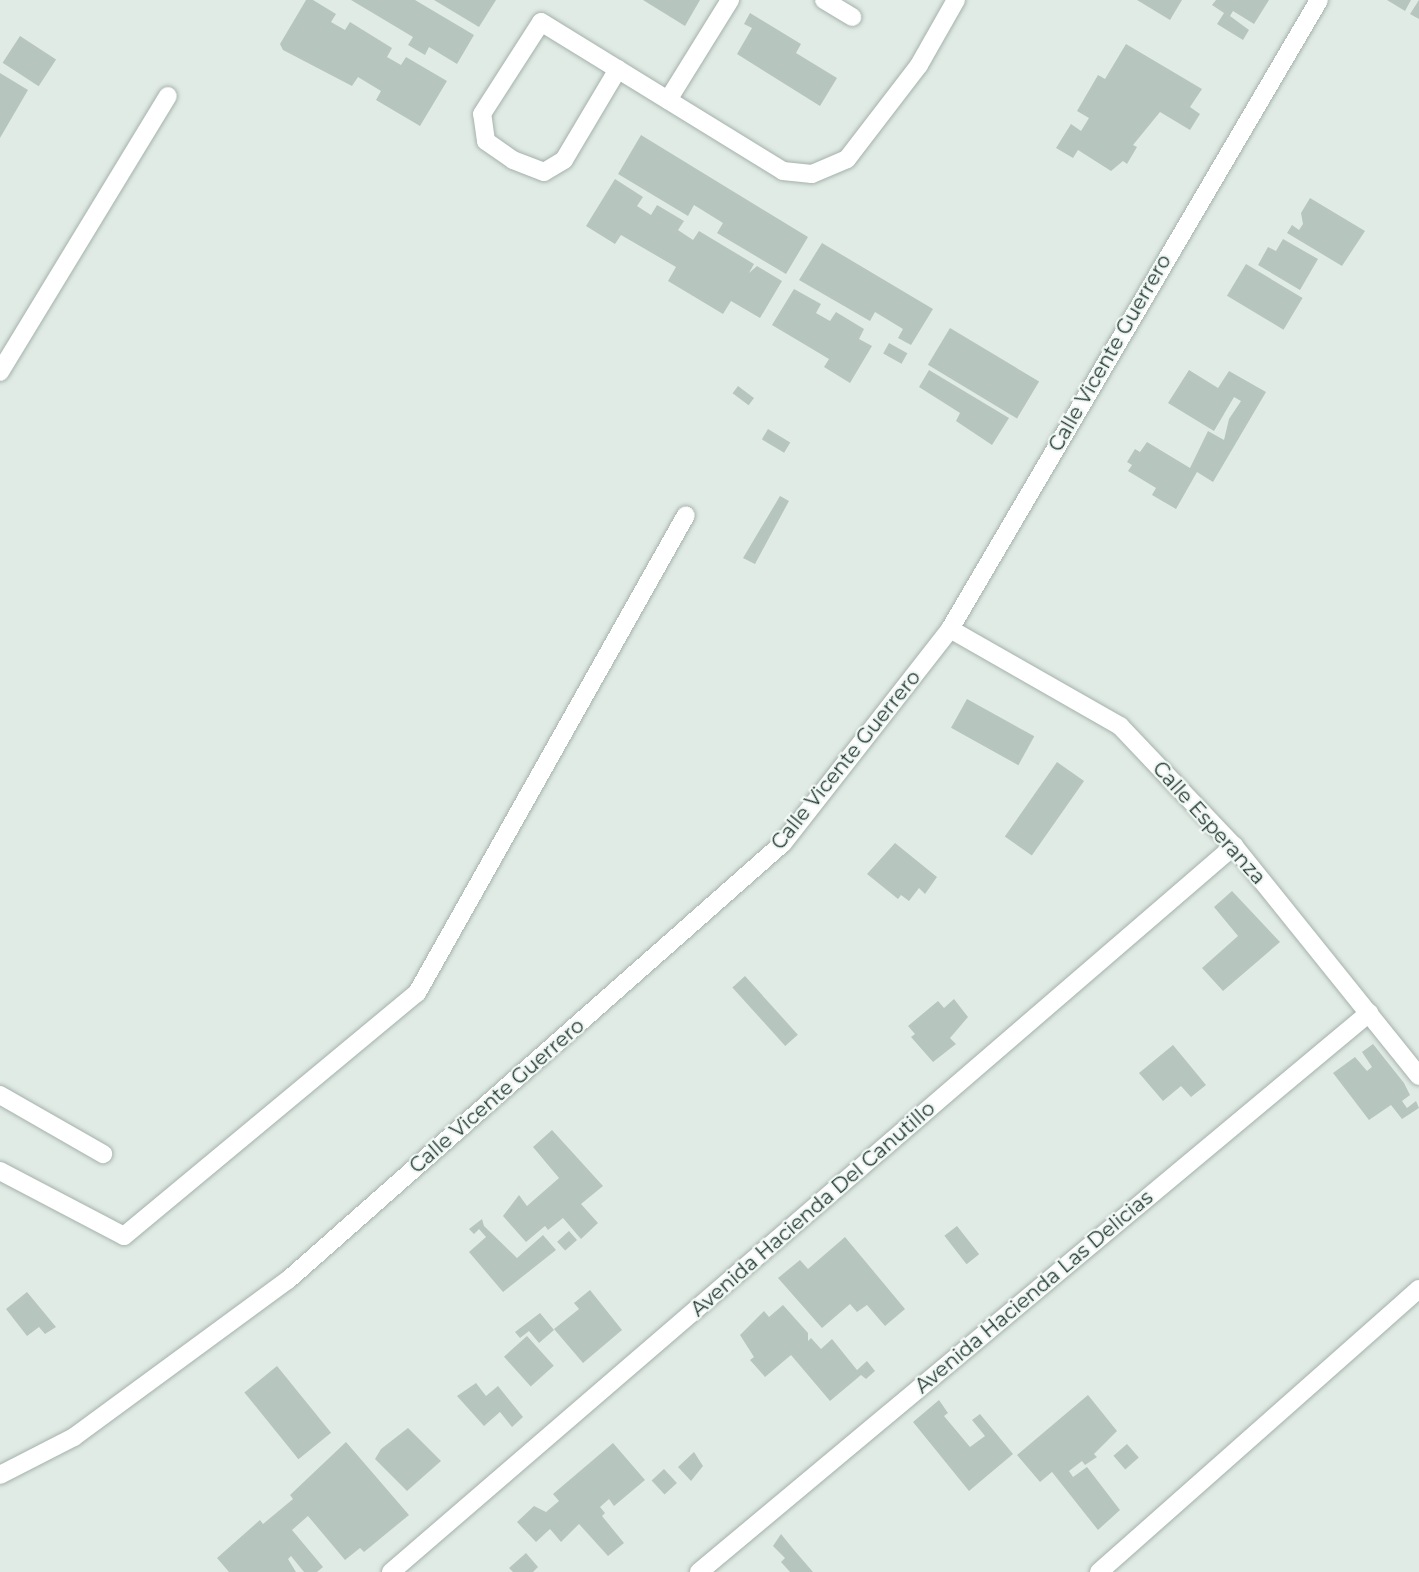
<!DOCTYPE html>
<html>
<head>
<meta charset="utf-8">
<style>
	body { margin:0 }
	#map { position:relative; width:1419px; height:1572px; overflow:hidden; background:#e1ebe5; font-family:Montserrat,sans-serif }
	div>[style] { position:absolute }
	.building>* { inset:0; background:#b6c5be; transform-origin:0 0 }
	.roads { filter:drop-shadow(0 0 2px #a4b2ab) drop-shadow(0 0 2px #a4b2ab) }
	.service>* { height:18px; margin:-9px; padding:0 9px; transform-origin:9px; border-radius:9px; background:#fff }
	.minor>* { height:18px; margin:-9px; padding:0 9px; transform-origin:9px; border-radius:9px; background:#fff }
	span { translate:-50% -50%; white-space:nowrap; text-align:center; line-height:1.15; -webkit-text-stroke:4.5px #f1f7f4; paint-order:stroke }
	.street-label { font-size:20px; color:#223a31 }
</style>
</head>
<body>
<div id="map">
	<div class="building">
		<div style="clip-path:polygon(306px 0,313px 0,336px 14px,331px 22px,345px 30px,350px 22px,392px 48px,387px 57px,401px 65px,406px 57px,447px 81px,420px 126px,376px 100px,381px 91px,358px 77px,352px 86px,283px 50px,280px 44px)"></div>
		<div style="clip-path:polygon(351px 0,415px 0,474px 35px,457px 64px,429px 47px,425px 55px,408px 45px,413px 37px)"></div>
		<div style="clip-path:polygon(434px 0,496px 0,479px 27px)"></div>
		<div style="clip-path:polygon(643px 0,700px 0,685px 26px)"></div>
		<div style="clip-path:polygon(1137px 0,1182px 0,1170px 20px)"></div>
		<div style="clip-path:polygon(1216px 0,1269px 0,1254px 24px,1233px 11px,1230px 16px,1249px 30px,1243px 40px,1217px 24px,1224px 13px,1212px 5px)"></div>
		<div style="clip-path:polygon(1387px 0,1411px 0,1405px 11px)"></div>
		<div style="clip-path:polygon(1419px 0,1419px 19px,1410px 14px)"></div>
		<div style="clip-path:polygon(750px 13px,801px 44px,796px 53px,837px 78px,820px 106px,737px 54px,752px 28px,744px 24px)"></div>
		<div style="left:20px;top:36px;width:43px;height:32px;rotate:33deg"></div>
		<div style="clip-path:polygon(1126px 44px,1202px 89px,1190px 107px,1200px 114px,1190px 130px,1160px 112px,1133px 145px,1137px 147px,1127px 164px,1123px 161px,1111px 171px,1078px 150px,1073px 158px,1056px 148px,1071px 124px,1081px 131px,1089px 118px,1077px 111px,1098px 75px,1105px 79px)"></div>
		<div style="clip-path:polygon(0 73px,28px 90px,0 138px)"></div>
		<div style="clip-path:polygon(641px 135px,808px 237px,786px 274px,717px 233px,723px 223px,694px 205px,688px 216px,618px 174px)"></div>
		<div style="clip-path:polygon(615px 179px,643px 197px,637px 206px,651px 215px,657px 205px,684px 221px,678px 230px,693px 240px,699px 231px,754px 264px,749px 273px,757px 266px,782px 281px,760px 318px,731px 301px,723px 314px,668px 281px,676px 267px,621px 235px,615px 244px,586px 226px)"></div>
		<div style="clip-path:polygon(1310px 198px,1365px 231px,1342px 266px,1287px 233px,1292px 225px,1299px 230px,1303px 224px,1301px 213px)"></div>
		<div style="clip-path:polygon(1283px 239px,1318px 259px,1300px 290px,1258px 265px,1268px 247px,1276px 251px)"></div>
		<div style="clip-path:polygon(822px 243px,933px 309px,911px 345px,898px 338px,903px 329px,875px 312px,870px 321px,799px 280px)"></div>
		<div style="left:1246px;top:264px;width:66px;height:37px;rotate:31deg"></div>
		<div style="clip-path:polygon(794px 289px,821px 304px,816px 313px,830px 321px,836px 312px,864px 329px,859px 339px,872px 346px,850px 383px,824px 367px,829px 359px,772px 325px)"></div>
		<div style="left:950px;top:328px;width:104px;height:43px;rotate:31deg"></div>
		<div style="left:889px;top:343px;width:21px;height:12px;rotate:29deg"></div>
		<div style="clip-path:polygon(929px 370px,1009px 418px,992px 445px,956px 421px,960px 413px,919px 387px)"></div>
		<div style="clip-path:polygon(1189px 370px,1218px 388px,1229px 371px,1266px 392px,1213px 482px,1197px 472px,1176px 509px,1152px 495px,1156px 488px,1128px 471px,1132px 465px,1127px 462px,1135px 449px,1140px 452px,1147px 442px,1190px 468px,1208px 431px,1224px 440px,1229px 419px,1241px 401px,1234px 397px,1214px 431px,1168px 403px)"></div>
		<div style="left:738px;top:386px;width:20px;height:9px;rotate:37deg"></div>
		<div style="left:768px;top:429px;width:26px;height:12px;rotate:31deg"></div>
		<div style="clip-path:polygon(780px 496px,789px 501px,755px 564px,743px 558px)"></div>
		<div style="left:967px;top:699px;width:77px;height:33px;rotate:29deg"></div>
		<div style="left:1057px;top:762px;width:33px;height:91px;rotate:35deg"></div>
		<div style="clip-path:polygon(895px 843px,937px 877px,925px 894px,919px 888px,909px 901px,901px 895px,898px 899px,867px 874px)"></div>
		<div style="clip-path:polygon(1232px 891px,1280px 942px,1223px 991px,1202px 968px,1238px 936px,1214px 907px)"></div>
		<div style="left:745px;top:976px;width:79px;height:17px;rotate:48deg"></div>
		<div style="clip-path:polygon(954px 999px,968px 1017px,950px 1038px,956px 1044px,933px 1062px,911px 1037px,915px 1034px,908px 1026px,938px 1001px,944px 1008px)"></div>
		<div style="clip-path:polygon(1373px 1044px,1404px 1083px,1410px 1095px,1402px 1101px,1407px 1108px,1416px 1101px,1419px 1108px,1402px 1119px,1391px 1105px,1369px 1120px,1333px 1073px,1355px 1057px,1367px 1071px,1372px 1067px,1362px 1052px)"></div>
		<div style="clip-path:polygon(1173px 1045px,1206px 1085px,1191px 1097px,1181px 1086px,1163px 1101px,1139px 1073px)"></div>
		<div style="clip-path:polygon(552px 1130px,603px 1186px,581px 1204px,598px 1223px,581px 1239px,563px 1218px,548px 1230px,545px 1226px,526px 1242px,503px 1216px,519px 1195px,527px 1206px,559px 1178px,533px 1147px)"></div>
		<div style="clip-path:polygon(482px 1219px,484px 1226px,517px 1258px,543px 1235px,556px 1250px,503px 1292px,469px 1252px,486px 1237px,479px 1229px,474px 1234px,469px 1229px)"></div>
		<div style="left:957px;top:1226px;width:36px;height:16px;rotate:52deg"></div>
		<div style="left:569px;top:1231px;width:12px;height:16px;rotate:48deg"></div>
		<div style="clip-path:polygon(845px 1237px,905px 1309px,885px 1326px,867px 1305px,857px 1312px,850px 1304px,822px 1328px,778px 1278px,800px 1260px,808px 1269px)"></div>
		<div style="clip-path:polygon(590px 1290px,622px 1330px,583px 1363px,554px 1329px,579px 1309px,574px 1303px)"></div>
		<div style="clip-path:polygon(27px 1292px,56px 1327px,45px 1334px,39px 1327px,27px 1336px,6px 1309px)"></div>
		<div style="clip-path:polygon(783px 1305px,808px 1333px,808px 1341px,811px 1338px,821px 1349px,832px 1339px,857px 1370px,867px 1361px,875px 1371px,866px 1379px,861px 1375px,830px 1401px,791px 1355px,765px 1377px,750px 1360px,754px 1357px,740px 1335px,764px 1311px,769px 1317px)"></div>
		<div style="clip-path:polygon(540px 1313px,554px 1330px,539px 1343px,529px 1331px,520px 1338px,515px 1332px)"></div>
		<div style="left:527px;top:1336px;width:40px;height:31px;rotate:48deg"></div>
		<div style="left:277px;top:1366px;width:86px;height:42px;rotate:51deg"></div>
		<div style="clip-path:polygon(476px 1383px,486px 1396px,498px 1386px,523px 1417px,512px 1427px,500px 1412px,484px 1426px,457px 1396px)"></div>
		<div style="clip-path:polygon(1088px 1395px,1117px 1431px,1094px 1454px,1097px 1457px,1085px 1465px,1082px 1461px,1069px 1471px,1073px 1477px,1087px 1467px,1120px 1510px,1098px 1530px,1052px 1472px,1040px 1482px,1017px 1455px)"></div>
		<div style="clip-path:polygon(939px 1400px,948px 1413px,944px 1416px,970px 1447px,985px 1436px,972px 1420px,980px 1414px,1013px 1454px,969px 1491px,913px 1422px)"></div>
		<div style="clip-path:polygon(408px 1428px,441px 1461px,407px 1491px,375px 1459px,381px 1449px)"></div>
		<div style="clip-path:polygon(346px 1442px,409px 1515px,364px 1552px,360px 1548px,345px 1560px,308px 1516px,292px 1530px,323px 1567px,317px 1572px,304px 1572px,291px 1556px,288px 1559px,296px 1572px,229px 1572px,217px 1558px,260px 1520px,263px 1524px,293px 1499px,290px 1495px)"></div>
		<div style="clip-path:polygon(613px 1443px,645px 1480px,614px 1506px,609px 1499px,600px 1507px,605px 1513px,602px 1516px,624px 1543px,608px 1556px,579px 1524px,561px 1542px,550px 1529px,536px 1542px,517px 1522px,534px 1506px,546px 1512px,559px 1501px,553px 1494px)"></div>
		<div style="left:1127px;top:1444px;width:18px;height:18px;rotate:49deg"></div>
		<div style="clip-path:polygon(694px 1452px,703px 1466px,691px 1481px,678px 1467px)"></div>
		<div style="left:664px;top:1469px;width:19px;height:17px;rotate:47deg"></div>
		<div style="clip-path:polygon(781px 1534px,794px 1550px,813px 1572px,790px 1572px,781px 1562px,785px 1558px,773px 1546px)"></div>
		<div style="clip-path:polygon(526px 1553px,538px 1567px,533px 1572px,513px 1572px,509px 1568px)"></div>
	</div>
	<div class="roads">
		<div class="service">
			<div style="left:0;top:372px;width:323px;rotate:-58.7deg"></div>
			<div style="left:0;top:1095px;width:119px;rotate:29.8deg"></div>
			<div style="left:0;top:1171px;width:140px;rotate:27.7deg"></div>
			<div style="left:124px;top:1236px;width:381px;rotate:-39.7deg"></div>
			<div style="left:417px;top:993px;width:548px;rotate:-60.63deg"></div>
		</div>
		<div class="minor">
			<div style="left:824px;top:0;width:33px;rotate:31deg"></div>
			<div style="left:618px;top:69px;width:106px;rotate:120.7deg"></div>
			<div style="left:564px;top:160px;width:23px;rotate:149deg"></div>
			<div style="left:544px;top:172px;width:33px;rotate:-159deg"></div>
			<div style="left:513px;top:160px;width:33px;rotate:-145deg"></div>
			<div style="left:486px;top:141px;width:27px;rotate:-98deg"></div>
			<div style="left:482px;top:114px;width:109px;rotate:-57.3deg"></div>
			<div style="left:541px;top:22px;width:284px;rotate:31.6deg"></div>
			<div style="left:783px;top:171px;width:29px;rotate:6deg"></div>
			<div style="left:812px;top:174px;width:38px;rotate:-23deg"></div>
			<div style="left:847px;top:159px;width:118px;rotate:-52.5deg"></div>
			<div style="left:919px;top:65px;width:75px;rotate:-60.4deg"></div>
			<div style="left:668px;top:100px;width:118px;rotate:-58.2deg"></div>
			<div style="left:950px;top:629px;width:196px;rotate:29.7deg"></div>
			<div style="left:1120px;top:726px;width:166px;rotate:46.5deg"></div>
			<div style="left:1234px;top:846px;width:295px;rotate:51.2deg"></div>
			<div style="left:0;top:1475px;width:83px;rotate:-27.2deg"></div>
			<div style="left:74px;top:1437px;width:265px;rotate:-36.3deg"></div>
			<div style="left:288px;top:1280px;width:660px;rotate:-41.44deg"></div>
			<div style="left:783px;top:843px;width:271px;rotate:-52deg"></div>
			<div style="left:950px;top:629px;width:729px;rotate:-59.6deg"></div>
			<div style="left:391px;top:1572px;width:1113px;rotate:-40.74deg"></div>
			<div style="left:699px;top:1572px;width:873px;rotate:-39.84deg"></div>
			<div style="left:1099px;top:1572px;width:427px;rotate:-41.5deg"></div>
		</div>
	</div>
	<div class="street-label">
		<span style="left:1110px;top:353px;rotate:-60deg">Calle Vicente Guerrero</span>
		<span style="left:846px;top:760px;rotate:-51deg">Calle Vicente Guerrero</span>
		<span style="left:1209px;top:823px;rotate:48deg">Calle Esperanza</span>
		<span style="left:497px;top:1096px;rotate:-41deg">Calle Vicente Guerrero</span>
		<span style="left:813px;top:1209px;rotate:-41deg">Avenida Hacienda Del Canutillo</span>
		<span style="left:1034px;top:1292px;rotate:-40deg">Avenida Hacienda Las Delicias</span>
	</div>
</div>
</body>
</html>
